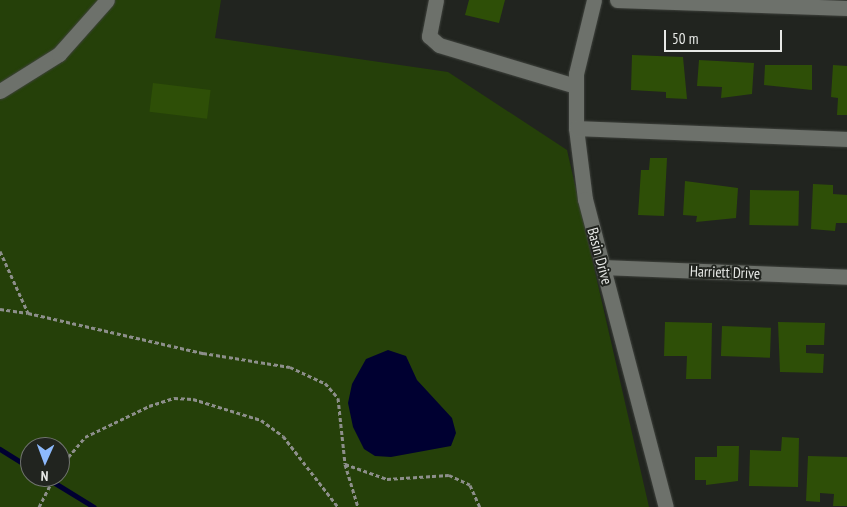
<!DOCTYPE html>
<html>
<head>
<meta charset="utf-8">
<style>
	body { margin:0 }
	#map { position:relative; width:847px; height:507px; overflow:hidden; background:#21241f; font-family:"PT Sans Narrow",sans-serif }
	div>[style] { position:absolute }
	.green>* { inset:0; background:#254009 }
	.water>* { inset:0; background:#000031 }
	.stream>* { height:5px; margin:-2.5px; padding:0 2.5px; transform-origin:2.5px; border-radius:2.5px; background:#000031 }
	.building>* { inset:0; background:#2e4f07; transform-origin:0 0 }
	.path>* { height:3px; margin-top:-1.5px; transform-origin:0; background:repeating-linear-gradient(90deg,#8d8f8b 0 4px,transparent 0 6.5px) }
	.roads { filter:drop-shadow(0 0 1px #3f423d) drop-shadow(0 0 1px #3f423d) }
	.minor>* { height:15px; margin:-7.5px; padding:0 7.5px; transform-origin:7.5px; border-radius:7.5px; background:#6d716b }
	span { translate:-50% -50%; white-space:nowrap; text-align:center; line-height:1.15; -webkit-text-stroke:4px #21241f; paint-order:stroke }
	.street-label { font-size:15px; color:#e7e9e6 }
	.north { position:absolute; left:20px; top:437px; width:50px; height:50px; box-sizing:border-box; background:#21241f; border:1px solid #70736f; border-radius:50%; rotate:182deg; font-size:14px; font-weight:700; line-height:20px; text-align:center; color:#e7e9e6 }
	.north::after { content:''; display:block; margin:auto; width:18px; height:22px; background:#8db9fc; clip-path:polygon(50% 0,100% 100%,50% 72%,0 100%) }
	.scale { position:absolute; left:664px; top:30px; width:118px; height:22px; box-sizing:border-box; border:2px solid #e7e9e6; border-top:0; padding-left:6px; font-size:15px; line-height:18px; white-space:nowrap; color:#e7e9e6; -webkit-text-stroke:4px #21241f; paint-order:stroke }
</style>
</head>
<body>
<div id="map">
	<div class="green">
		<div style="clip-path:polygon(evenodd,0 0,221px 0,215px 38px,448px 72px,567px 150px,649px 507px,0 507px,0 0,30px 447px,60px 447px,60px 477px,30px 477px,30px 447px)"></div>
	</div>
	<div class="water">
		<div style="clip-path:polygon(388px 350px,406px 356px,417px 380px,452px 418px,456px 433px,451px 446px,391px 457px,375px 456px,364px 449px,353px 427px,348px 403px,352px 384px,366px 359px)"></div>
	</div>
	<div class="stream">
		<div style="left:0;top:449px;width:36px;rotate:32deg"></div>
		<div style="left:45px;top:477px;width:57px;rotate:31.5deg"></div>
	</div>
	<div class="building">
		<div style="clip-path:polygon(469px 0,505px 0,499px 23px,465px 15px)"></div>
		<div style="clip-path:polygon(632px 55px,683px 57px,687px 99px,666px 98px,666px 92px,631px 90px)"></div>
		<div style="clip-path:polygon(699px 60px,754px 63px,752px 94px,721px 98px,722px 87px,697px 86px)"></div>
		<div style="clip-path:polygon(765px 65px,812px 65px,812px 90px,764px 85px)"></div>
		<div style="clip-path:polygon(833px 65px,847px 66px,847px 115px,837px 115px,838px 98px,831px 97px)"></div>
		<div style="left:153px;top:83px;width:58px;height:29px;rotate:7deg"></div>
		<div style="clip-path:polygon(650px 158px,667px 158px,664px 216px,638px 215px,641px 170px,649px 170px)"></div>
		<div style="clip-path:polygon(685px 181px,738px 188px,736px 218px,696px 222px,697px 216px,683px 215px)"></div>
		<div style="clip-path:polygon(813px 184px,833px 185px,833px 194px,847px 195px,847px 223px,836px 223px,835px 231px,811px 229px)"></div>
		<div style="left:750px;top:190px;width:49px;height:35px;rotate:1deg"></div>
		<div style="clip-path:polygon(665px 322px,712px 323px,711px 379px,686px 379px,687px 356px,664px 356px)"></div>
		<div style="clip-path:polygon(778px 322px,825px 323px,824px 345px,806px 345px,806px 353px,824px 354px,823px 373px,780px 372px)"></div>
		<div style="left:722px;top:326px;width:49px;height:30px;rotate:2deg"></div>
		<div style="clip-path:polygon(782px 437px,799px 438px,798px 487px,749px 486px,750px 450px,781px 451px)"></div>
		<div style="clip-path:polygon(717px 446px,739px 446px,738px 481px,706px 485px,706px 480px,695px 480px,695px 457px,717px 457px)"></div>
		<div style="clip-path:polygon(808px 456px,847px 457px,847px 506px,833px 506px,834px 494px,820px 493px,820px 502px,806px 501px)"></div>
	</div>
	<div class="path">
		<div style="left:0;top:251px;width:68px;rotate:65.7deg"></div>
		<div style="left:28px;top:313px;width:180px;rotate:12.9deg"></div>
		<div style="left:203px;top:353px;width:88px;rotate:9.1deg"></div>
		<div style="left:290px;top:367px;width:38px;rotate:25deg"></div>
		<div style="left:325px;top:383px;width:20px;rotate:49deg"></div>
		<div style="left:338px;top:398px;width:66px;rotate:83.9deg"></div>
		<div style="left:345px;top:464px;width:45px;rotate:73.2deg"></div>
		<div style="left:0;top:309px;width:28px;rotate:8deg"></div>
		<div style="left:345px;top:464px;width:45px;rotate:19.7deg"></div>
		<div style="left:387px;top:479px;width:62px;rotate:-3.7deg"></div>
		<div style="left:449px;top:475px;width:23px;rotate:25deg"></div>
		<div style="left:470px;top:485px;width:24px;rotate:66deg"></div>
		<div style="left:60px;top:467px;width:39px;rotate:-50deg"></div>
		<div style="left:85px;top:437px;width:71px;rotate:-25.8deg"></div>
		<div style="left:149px;top:406px;width:26px;rotate:-18deg"></div>
		<div style="left:174px;top:398px;width:19px;rotate:3deg"></div>
		<div style="left:193px;top:399px;width:71px;rotate:17.2deg"></div>
		<div style="left:261px;top:420px;width:27px;rotate:36deg"></div>
		<div style="left:283px;top:436px;width:90px;rotate:52.2deg"></div>
		<div style="left:39px;top:507px;width:34px;rotate:-63deg"></div>
	</div>
	<div class="roads">
		<div class="minor">
			<div style="left:436px;top:0;width:37px;rotate:101deg"></div>
			<div style="left:429px;top:36px;width:13px;rotate:42deg"></div>
			<div style="left:439px;top:45px;width:143px;rotate:16.7deg"></div>
			<div style="left:594px;top:0;width:76px;rotate:103.7deg"></div>
			<div style="left:576px;top:74px;width:54px;rotate:90deg"></div>
			<div style="left:576px;top:128px;width:72px;rotate:82.8deg"></div>
			<div style="left:585px;top:199px;width:318px;rotate:75.3deg"></div>
			<div style="left:617px;top:0;width:230px;rotate:2deg"></div>
			<div style="left:0;top:91px;width:70px;rotate:-32.1deg"></div>
			<div style="left:59px;top:54px;width:72px;rotate:-48.4deg"></div>
			<div style="left:576px;top:128px;width:271px;rotate:2.3deg"></div>
			<div style="left:603px;top:267px;width:244px;rotate:2.3deg"></div>
		</div>
	</div>
	<div class="street-label">
		<span style="left:600px;top:256px;rotate:75deg">Basin Drive</span>
		<span style="left:725px;top:272px;rotate:2deg">Harriett Drive</span>
	</div>
	<div class="north">N</div>
	<div class="scale">50 m</div>
</div>
</body>
</html>
